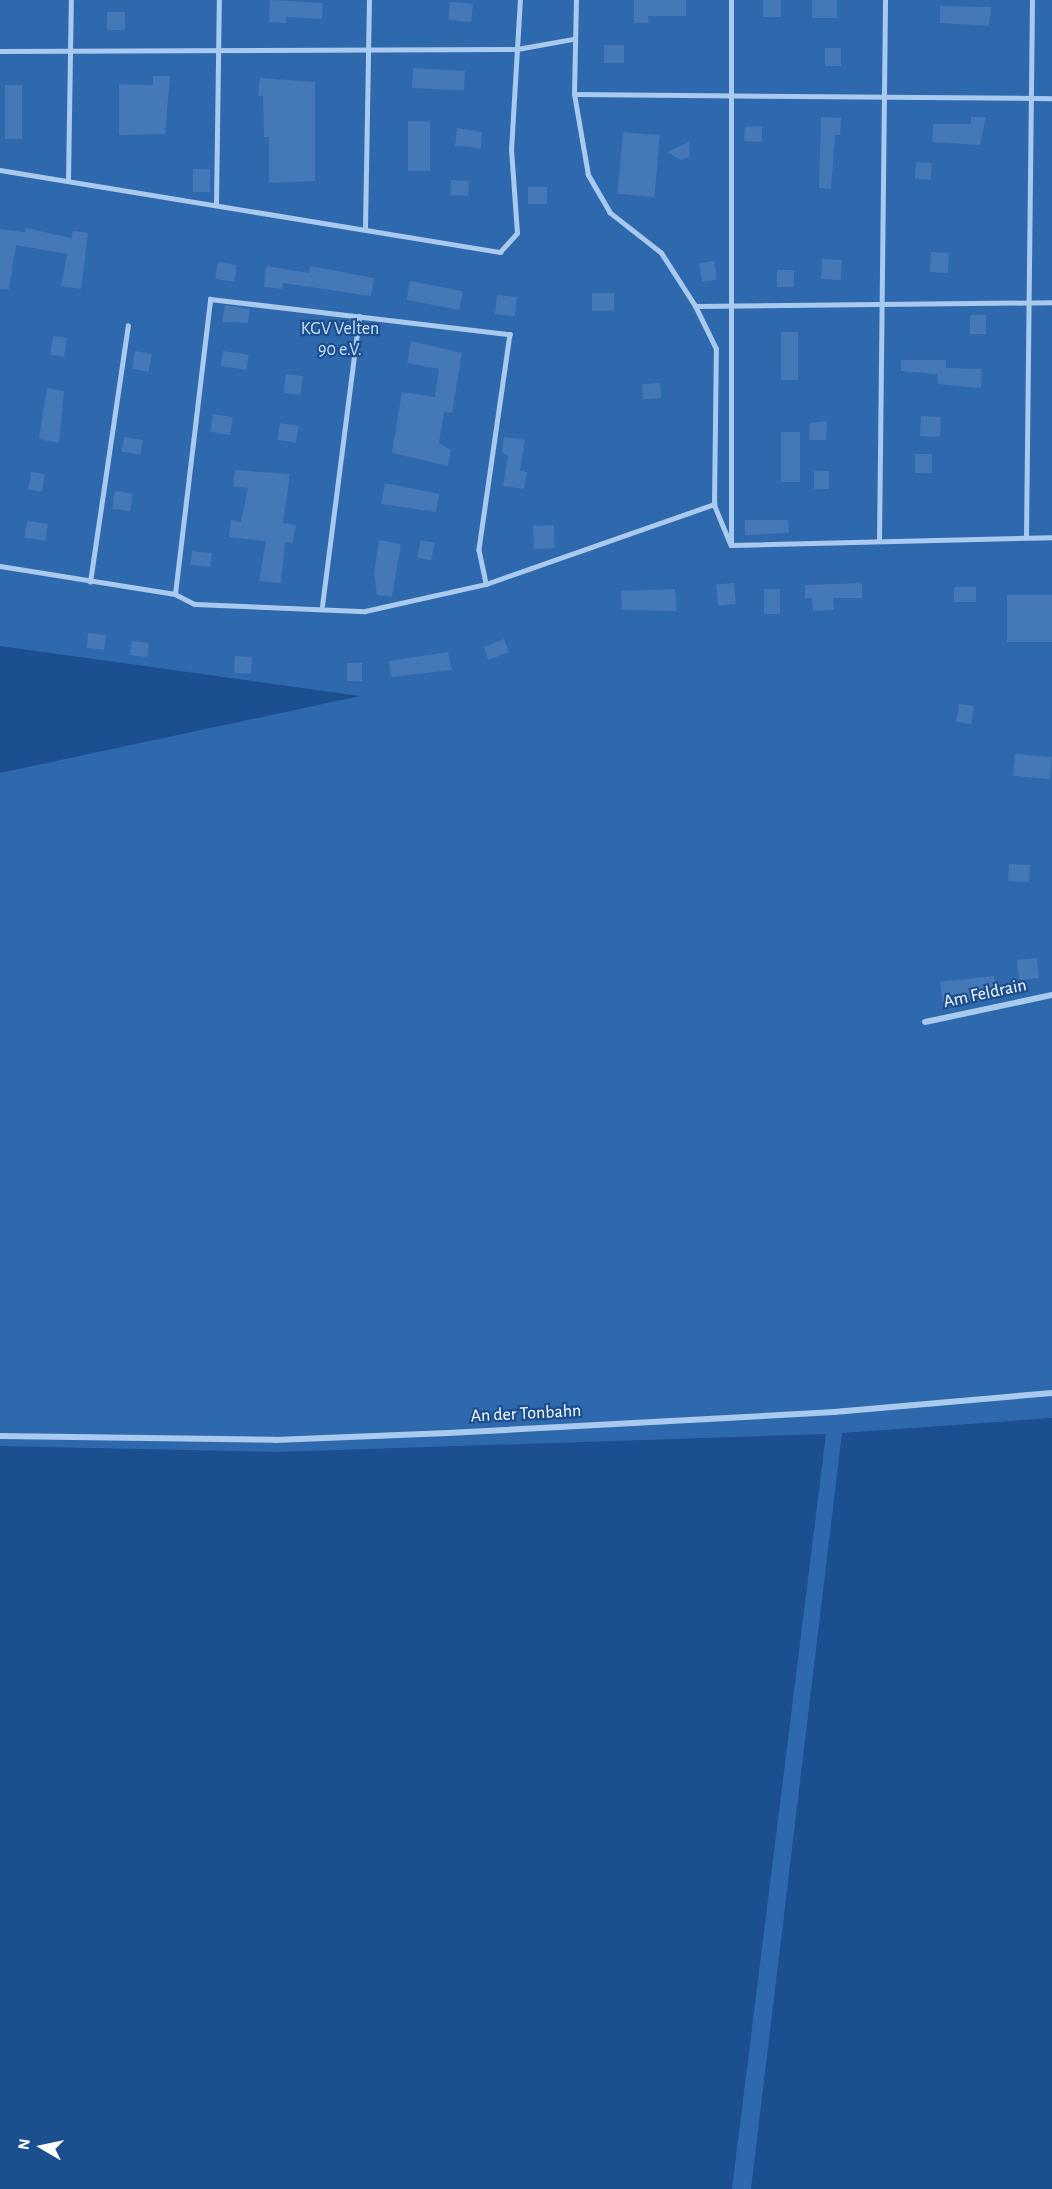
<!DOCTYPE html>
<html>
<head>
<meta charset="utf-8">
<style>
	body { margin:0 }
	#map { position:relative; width:1052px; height:2189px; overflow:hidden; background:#1b4f8f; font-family:"Alegreya Sans",sans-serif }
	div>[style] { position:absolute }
	.green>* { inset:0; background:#2e69ad }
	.building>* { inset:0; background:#4478b7; transform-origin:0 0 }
	.service>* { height:4.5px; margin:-2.25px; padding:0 2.25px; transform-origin:2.25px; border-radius:2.25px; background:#a9c9ee }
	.minor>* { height:6px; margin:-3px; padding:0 3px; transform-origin:3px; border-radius:3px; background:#a9c9ee }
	span { translate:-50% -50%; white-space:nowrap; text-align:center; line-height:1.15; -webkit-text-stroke:4.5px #1b4f8f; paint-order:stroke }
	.park-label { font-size:18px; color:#cfe3fa }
	.street-label { font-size:18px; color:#fff }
	.north { position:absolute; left:12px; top:2117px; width:60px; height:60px; -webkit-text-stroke:4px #1b4f8f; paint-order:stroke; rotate:279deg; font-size:16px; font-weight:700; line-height:24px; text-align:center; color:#fff }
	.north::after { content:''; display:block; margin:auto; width:21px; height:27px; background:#fff; clip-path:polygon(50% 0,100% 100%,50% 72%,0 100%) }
</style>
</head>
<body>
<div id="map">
	<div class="green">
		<div style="clip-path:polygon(0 0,1052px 0,1052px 1418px,842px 1433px,751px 2189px,732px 2189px,826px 1434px,276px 1452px,0 1446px,0 773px,360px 696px,0 646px)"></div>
	</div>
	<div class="building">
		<div style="clip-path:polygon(270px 0,323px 3px,322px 19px,286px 17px,286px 23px,269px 22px)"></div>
		<div style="clip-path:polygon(634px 0,686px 0,686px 16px,648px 16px,649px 23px,634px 23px)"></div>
		<div style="left:763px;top:0;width:18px;height:17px"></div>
		<div style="left:812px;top:0;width:25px;height:18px"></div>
		<div style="left:450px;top:2px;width:23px;height:18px;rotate:5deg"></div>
		<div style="clip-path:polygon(940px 6px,991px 7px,989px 26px,940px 23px)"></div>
		<div style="left:107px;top:12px;width:18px;height:18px"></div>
		<div style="left:604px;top:45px;width:20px;height:18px"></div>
		<div style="left:825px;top:48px;width:16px;height:18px"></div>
		<div style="left:413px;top:68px;width:52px;height:20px;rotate:3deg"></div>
		<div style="clip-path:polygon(153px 76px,170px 76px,165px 134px,119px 135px,119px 84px,153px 85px)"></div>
		<div style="clip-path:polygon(260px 78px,315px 82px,315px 181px,269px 183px,269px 137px,264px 137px,263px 96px,258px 96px)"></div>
		<div style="left:5px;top:85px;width:17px;height:54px"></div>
		<div style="clip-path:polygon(821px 117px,841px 118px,840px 135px,835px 135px,831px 189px,819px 188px)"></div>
		<div style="clip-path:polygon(971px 117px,986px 117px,980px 145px,932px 142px,933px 124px,971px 124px)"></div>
		<div style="left:408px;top:121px;width:22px;height:50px"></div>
		<div style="clip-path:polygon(762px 126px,762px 142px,744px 141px,745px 127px)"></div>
		<div style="clip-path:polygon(457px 128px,482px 132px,481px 148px,455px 146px)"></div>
		<div style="left:623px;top:132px;width:37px;height:62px;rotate:5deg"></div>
		<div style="clip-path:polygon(690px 141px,689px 157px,681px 160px,667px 152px)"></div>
		<div style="left:916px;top:162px;width:16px;height:17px;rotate:4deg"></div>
		<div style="left:210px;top:169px;width:23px;height:17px;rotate:90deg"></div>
		<div style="left:451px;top:180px;width:18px;height:15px;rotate:3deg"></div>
		<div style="left:528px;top:187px;width:19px;height:17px"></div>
		<div style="clip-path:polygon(26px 228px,71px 238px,73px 231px,88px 233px,81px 289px,61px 286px,67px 254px,16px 245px,9px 289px,0 289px,0 229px,25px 232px)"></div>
		<div style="left:931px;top:252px;width:18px;height:20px;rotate:3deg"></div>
		<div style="left:822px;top:259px;width:20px;height:20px;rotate:3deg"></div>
		<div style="left:714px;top:261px;width:19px;height:15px;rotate:81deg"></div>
		<div style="left:218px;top:262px;width:19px;height:17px;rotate:9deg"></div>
		<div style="clip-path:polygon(266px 266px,309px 273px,310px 266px,374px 278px,371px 296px,283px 283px,282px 289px,264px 287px)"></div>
		<div style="left:777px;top:270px;width:17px;height:17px"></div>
		<div style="left:410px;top:281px;width:54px;height:19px;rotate:11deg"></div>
		<div style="left:592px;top:293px;width:22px;height:18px"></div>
		<div style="left:497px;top:295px;width:20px;height:19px;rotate:6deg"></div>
		<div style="clip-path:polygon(225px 305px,250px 309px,248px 323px,222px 322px)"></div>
		<div style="left:970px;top:315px;width:16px;height:19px"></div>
		<div style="left:781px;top:332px;width:17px;height:48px"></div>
		<div style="left:53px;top:336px;width:14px;height:19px;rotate:8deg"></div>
		<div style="clip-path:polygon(411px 341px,462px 353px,452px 413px,444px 412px,439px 443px,451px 450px,448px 466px,392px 453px,402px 392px,435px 397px,439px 369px,407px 363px)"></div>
		<div style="left:135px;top:351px;width:17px;height:18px;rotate:10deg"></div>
		<div style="left:223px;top:351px;width:26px;height:15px;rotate:9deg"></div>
		<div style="clip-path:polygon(901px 360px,946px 360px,946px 368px,982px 369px,981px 388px,938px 384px,937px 374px,901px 371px)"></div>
		<div style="left:286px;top:374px;width:17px;height:19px;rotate:7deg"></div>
		<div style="left:660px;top:383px;width:15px;height:18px;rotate:86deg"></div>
		<div style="clip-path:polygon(47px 388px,64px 391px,59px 443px,39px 439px)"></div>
		<div style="left:213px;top:414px;width:20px;height:18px;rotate:9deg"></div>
		<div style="left:921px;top:416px;width:20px;height:20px;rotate:3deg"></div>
		<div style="clip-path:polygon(827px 421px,826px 440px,809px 440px,810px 423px)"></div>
		<div style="left:280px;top:423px;width:19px;height:17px;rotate:9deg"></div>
		<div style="left:781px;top:432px;width:19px;height:50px"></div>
		<div style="left:124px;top:437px;width:19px;height:15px;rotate:9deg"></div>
		<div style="clip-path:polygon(504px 437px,525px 440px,520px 471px,527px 472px,524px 489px,503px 486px,508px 456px,502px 452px)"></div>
		<div style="left:915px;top:454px;width:17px;height:19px"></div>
		<div style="clip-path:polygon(235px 470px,290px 474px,283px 523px,296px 525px,293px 543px,285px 542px,281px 583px,259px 581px,266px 541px,229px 537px,231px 520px,241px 522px,248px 488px,233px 486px)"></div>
		<div style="left:814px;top:471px;width:15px;height:18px"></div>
		<div style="left:31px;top:472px;width:14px;height:18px;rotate:8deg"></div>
		<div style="clip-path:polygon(385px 483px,439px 494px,436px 512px,381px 504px)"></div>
		<div style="left:115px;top:491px;width:18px;height:18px;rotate:9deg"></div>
		<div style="clip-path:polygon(745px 520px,788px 520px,789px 533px,745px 535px)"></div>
		<div style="left:27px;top:521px;width:21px;height:17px;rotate:8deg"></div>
		<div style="left:554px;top:525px;width:23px;height:21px;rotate:88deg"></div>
		<div style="clip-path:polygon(379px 540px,401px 544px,392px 597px,377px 595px,374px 574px)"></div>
		<div style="left:421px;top:540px;width:14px;height:18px;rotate:12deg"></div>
		<div style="left:192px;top:551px;width:20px;height:14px;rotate:6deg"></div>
		<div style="left:734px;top:583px;width:21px;height:18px;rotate:85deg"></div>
		<div style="clip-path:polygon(862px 583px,862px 598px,833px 598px,834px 610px,813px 611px,812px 598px,805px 598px,805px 585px)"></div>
		<div style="left:954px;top:587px;width:22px;height:15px"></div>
		<div style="clip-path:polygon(675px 589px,677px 611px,622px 610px,621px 591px)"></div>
		<div style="left:764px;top:589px;width:16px;height:25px"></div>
		<div style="left:1007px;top:595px;width:45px;height:47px"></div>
		<div style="left:88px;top:633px;width:18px;height:15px;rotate:6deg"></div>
		<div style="left:504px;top:639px;width:14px;height:22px;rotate:69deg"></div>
		<div style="left:132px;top:641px;width:17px;height:14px;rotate:7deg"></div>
		<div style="clip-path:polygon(448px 652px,452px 670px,391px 677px,389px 661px)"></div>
		<div style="left:235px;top:656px;width:17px;height:17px;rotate:3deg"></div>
		<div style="left:347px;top:663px;width:15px;height:18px"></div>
		<div style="left:959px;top:704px;width:15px;height:18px;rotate:8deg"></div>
		<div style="left:1015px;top:754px;width:37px;height:22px;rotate:5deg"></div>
		<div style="left:1009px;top:864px;width:21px;height:17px;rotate:3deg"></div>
		<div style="left:1037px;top:958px;width:20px;height:20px;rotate:84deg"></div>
		<div style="left:994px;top:976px;width:20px;height:54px;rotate:84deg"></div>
	</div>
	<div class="service">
		<div style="left:0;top:51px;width:517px;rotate:-0.22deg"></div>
		<div style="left:517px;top:49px;width:57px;rotate:-10.1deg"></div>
		<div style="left:574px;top:94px;width:478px;rotate:0.5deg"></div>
		<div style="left:0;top:170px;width:507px;rotate:9.31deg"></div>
		<div style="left:500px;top:252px;width:25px;rotate:-48deg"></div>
		<div style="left:517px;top:233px;width:83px;rotate:-94.1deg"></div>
		<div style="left:511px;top:150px;width:150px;rotate:-86.6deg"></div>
		<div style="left:68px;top:181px;width:181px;rotate:-89.1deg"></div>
		<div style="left:216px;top:204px;width:204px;rotate:-89.2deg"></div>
		<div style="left:365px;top:228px;width:228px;rotate:-89deg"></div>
		<div style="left:695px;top:306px;width:357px;rotate:-0.6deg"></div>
		<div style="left:714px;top:504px;width:44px;rotate:67.5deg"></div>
		<div style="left:731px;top:545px;width:321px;rotate:-1.4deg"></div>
		<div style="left:1026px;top:536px;width:536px;rotate:-89.36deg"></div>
		<div style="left:879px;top:541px;width:541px;rotate:-89.36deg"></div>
		<div style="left:731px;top:545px;width:545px;rotate:-90deg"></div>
		<div style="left:0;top:566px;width:177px;rotate:9.1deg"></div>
		<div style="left:175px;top:594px;width:22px;rotate:27deg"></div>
		<div style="left:195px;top:604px;width:170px;rotate:2.4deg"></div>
		<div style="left:365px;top:611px;width:124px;rotate:-12.6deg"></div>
		<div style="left:486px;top:584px;width:242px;rotate:-19.3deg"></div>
		<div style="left:714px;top:504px;width:155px;rotate:-89.3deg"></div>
		<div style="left:716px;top:349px;width:48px;rotate:-116deg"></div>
		<div style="left:695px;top:306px;width:63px;rotate:-122.7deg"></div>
		<div style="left:661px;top:253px;width:65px;rotate:-141.9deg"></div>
		<div style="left:610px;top:213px;width:44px;rotate:-120.1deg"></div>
		<div style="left:588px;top:175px;width:82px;rotate:-99.8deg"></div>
		<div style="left:574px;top:94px;width:94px;rotate:-88.8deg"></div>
		<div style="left:90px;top:582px;width:259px;rotate:-81.6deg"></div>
		<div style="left:175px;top:594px;width:297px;rotate:-83.2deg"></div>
		<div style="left:210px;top:299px;width:302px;rotate:6.7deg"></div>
		<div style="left:510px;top:334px;width:218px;rotate:98.2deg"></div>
		<div style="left:479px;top:550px;width:35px;rotate:78deg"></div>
		<div style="left:322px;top:606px;width:292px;rotate:-82.7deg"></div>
	</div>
	<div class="minor">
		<div style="left:925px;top:1022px;width:130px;rotate:-12deg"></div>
		<div style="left:0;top:1436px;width:275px;rotate:0.8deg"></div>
		<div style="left:275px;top:1440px;width:173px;rotate:-2.3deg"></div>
		<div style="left:448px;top:1433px;width:387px;rotate:-3.1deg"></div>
		<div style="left:834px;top:1412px;width:219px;rotate:-5deg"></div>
	</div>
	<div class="park-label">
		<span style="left:340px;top:340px">KGV Velten<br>90 e.V.</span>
	</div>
	<div class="street-label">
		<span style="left:985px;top:994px;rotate:-12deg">Am Feldrain</span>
		<span style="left:526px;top:1414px;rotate:-3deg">An der Tonbahn</span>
	</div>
	<div class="north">N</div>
</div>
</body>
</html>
